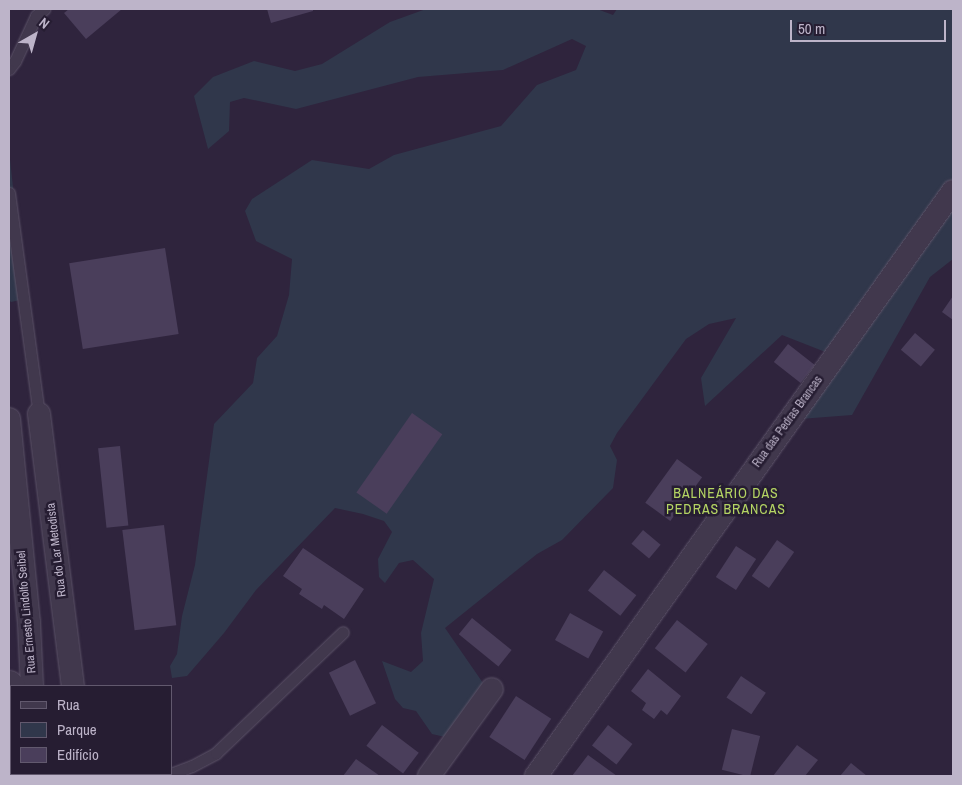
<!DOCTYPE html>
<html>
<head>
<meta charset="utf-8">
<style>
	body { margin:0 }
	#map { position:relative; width:962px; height:785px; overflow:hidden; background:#2f243d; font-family:"Archivo Narrow",sans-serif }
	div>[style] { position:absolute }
	.green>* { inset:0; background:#30374b }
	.building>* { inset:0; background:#4a3e5b; transform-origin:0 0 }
	.roads { filter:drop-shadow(0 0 1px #5c5368) drop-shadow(0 0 1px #5c5368) }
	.service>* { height:11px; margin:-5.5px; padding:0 5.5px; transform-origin:5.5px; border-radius:5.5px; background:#41384d }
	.minor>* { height:22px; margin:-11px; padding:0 11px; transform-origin:11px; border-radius:11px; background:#41384d }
	.tertiary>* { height:28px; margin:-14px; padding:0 14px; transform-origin:14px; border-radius:14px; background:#41384d }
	span { translate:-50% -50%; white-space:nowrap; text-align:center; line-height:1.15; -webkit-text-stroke:5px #261d32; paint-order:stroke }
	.street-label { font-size:12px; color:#bdb4c9 }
	.neighbourhood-label { font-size:14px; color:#b4d463; letter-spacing:1px }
	.frame { position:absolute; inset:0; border:10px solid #bdb4c9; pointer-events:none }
	.legend { position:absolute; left:10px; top:685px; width:162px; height:90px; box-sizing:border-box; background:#261d32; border:1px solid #62596e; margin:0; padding:6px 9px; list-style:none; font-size:15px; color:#bdb4c9 }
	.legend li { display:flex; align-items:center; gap:10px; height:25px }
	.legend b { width:25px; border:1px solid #62596e }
	.north { position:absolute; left:10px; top:10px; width:50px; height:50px; -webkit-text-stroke:4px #261d32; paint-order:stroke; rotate:38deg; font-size:14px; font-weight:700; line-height:20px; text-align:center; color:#bdb4c9 }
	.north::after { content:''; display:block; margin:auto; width:18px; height:22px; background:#bdb4c9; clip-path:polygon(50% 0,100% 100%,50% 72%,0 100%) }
	.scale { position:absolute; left:790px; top:20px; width:156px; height:22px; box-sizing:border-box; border:2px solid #bdb4c9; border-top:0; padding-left:6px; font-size:15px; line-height:18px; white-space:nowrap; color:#bdb4c9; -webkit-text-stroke:4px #261d32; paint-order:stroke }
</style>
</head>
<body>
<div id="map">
	<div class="green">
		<div style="clip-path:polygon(426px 9px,597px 9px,613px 15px,617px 9px,953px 9px,953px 259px,930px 277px,852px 415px,787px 420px,833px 355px,782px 335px,705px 406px,701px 378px,736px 318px,709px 324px,686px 339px,617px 433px,610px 446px,617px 460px,613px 488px,562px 540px,537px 554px,445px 628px,483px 683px,445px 737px,432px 734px,416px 711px,403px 708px,395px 699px,382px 661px,411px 672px,423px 661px,421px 633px,434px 579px,413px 560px,399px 563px,385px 583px,379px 577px,378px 559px,392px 532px,384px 521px,363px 514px,335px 508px,256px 590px,224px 633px,187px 676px,172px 678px,170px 666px,177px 654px,182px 616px,195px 565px,214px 424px,253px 383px,257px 358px,277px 336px,289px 295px,292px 259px,256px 241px,245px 211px,252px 199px,312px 160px,369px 169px,394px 155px,501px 126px,537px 85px,576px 70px,586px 46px,572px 39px,503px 70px,418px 77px,296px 109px,244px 98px,230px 102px,229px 131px,208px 149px,194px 96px,213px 77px,254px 61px,295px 71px,322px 64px,390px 22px)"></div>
		<div style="clip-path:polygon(9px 150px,25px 299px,11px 302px,9px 300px)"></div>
	</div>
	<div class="building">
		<div style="clip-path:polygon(69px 9px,122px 9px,86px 39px,64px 13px)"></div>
		<div style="clip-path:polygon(267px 9px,313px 9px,313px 11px,271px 23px)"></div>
		<div style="left:165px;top:248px;width:87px;height:97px;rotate:81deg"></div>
		<div style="clip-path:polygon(953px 296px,953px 320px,942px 312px)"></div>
		<div style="left:915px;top:333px;width:26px;height:22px;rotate:40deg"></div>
		<div style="left:788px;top:344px;width:34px;height:23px;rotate:38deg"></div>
		<div style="left:412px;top:413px;width:37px;height:97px;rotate:35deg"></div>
		<div style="left:120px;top:446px;width:80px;height:22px;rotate:84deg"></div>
		<div style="left:677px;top:459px;width:31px;height:54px;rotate:36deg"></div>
		<div style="left:164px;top:525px;width:101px;height:42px;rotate:83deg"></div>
		<div style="left:643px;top:530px;width:23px;height:18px;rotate:40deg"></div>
		<div style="left:777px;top:540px;width:21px;height:44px;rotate:35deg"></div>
		<div style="left:736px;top:546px;width:24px;height:37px;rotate:33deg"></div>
		<div style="clip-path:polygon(303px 548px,364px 589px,344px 619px,324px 605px,322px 609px,299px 594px,302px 589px,283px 576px)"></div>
		<div style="left:604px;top:570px;width:41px;height:26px;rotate:38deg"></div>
		<div style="left:570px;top:613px;width:38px;height:31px;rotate:29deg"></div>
		<div style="left:472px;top:618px;width:51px;height:21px;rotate:39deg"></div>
		<div style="left:677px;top:620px;width:39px;height:36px;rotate:38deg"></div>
		<div style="left:355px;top:660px;width:48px;height:29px;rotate:64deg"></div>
		<div style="clip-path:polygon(648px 669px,681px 696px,667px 715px,661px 710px,654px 719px,642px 710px,646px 703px,631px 691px)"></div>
		<div style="left:741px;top:676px;width:30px;height:26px;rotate:34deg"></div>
		<div style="left:516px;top:696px;width:42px;height:49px;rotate:33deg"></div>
		<div style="left:382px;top:725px;width:46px;height:26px;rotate:37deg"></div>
		<div style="left:608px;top:725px;width:31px;height:26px;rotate:38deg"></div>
		<div style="left:732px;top:729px;width:29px;height:42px;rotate:14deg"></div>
		<div style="clip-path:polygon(797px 745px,818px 760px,805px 776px,773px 776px)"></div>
		<div style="clip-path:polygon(588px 755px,617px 776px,572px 776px)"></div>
		<div style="clip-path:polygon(11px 759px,11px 774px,36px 774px,35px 776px,9px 776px)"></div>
		<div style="clip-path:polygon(356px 759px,380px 776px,343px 776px)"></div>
		<div style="clip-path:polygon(851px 763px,867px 776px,840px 776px)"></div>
	</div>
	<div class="roads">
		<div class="service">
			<div style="left:9px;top:69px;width:10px;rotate:-53deg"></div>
			<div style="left:15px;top:61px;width:50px;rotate:-65deg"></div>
			<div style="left:36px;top:16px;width:11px;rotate:-41deg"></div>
			<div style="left:9px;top:193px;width:223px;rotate:82.3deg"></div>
			<div style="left:171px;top:774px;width:22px;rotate:-21deg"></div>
			<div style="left:192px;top:766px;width:27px;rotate:-28deg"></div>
			<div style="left:216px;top:753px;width:175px;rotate:-43.6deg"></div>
		</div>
		<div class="minor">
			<div style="left:39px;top:414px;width:274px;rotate:82.9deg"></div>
			<div style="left:9px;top:419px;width:205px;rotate:84.4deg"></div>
			<div style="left:29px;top:623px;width:63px;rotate:87.3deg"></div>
			<div style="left:429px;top:776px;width:107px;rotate:-54.1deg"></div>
			<div style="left:536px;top:776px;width:718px;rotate:-54.52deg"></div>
		</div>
		<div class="tertiary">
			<div style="left:9px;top:685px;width:3px;rotate:45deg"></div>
			<div style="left:122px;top:774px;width:4px;rotate:34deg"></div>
		</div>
	</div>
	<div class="street-label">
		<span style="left:788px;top:422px;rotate:-54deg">Rua das Pedras Brancas</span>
		<span style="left:57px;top:550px;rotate:-97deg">Rua do Lar Metodista</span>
		<span style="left:27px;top:612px;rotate:-95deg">Rua Ernesto Lindolfo Seibel</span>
	</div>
	<div class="neighbourhood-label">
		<span style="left:726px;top:501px">BALNEÁRIO DAS<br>PEDRAS BRANCAS</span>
	</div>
	<div class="frame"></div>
	<ul class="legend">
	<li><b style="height:6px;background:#41384d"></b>Rua</li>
	<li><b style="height:14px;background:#30374b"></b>Parque</li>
	<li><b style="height:14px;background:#4a3e5b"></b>Edifício</li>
	</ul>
	<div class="north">N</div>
	<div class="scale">50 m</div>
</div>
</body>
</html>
